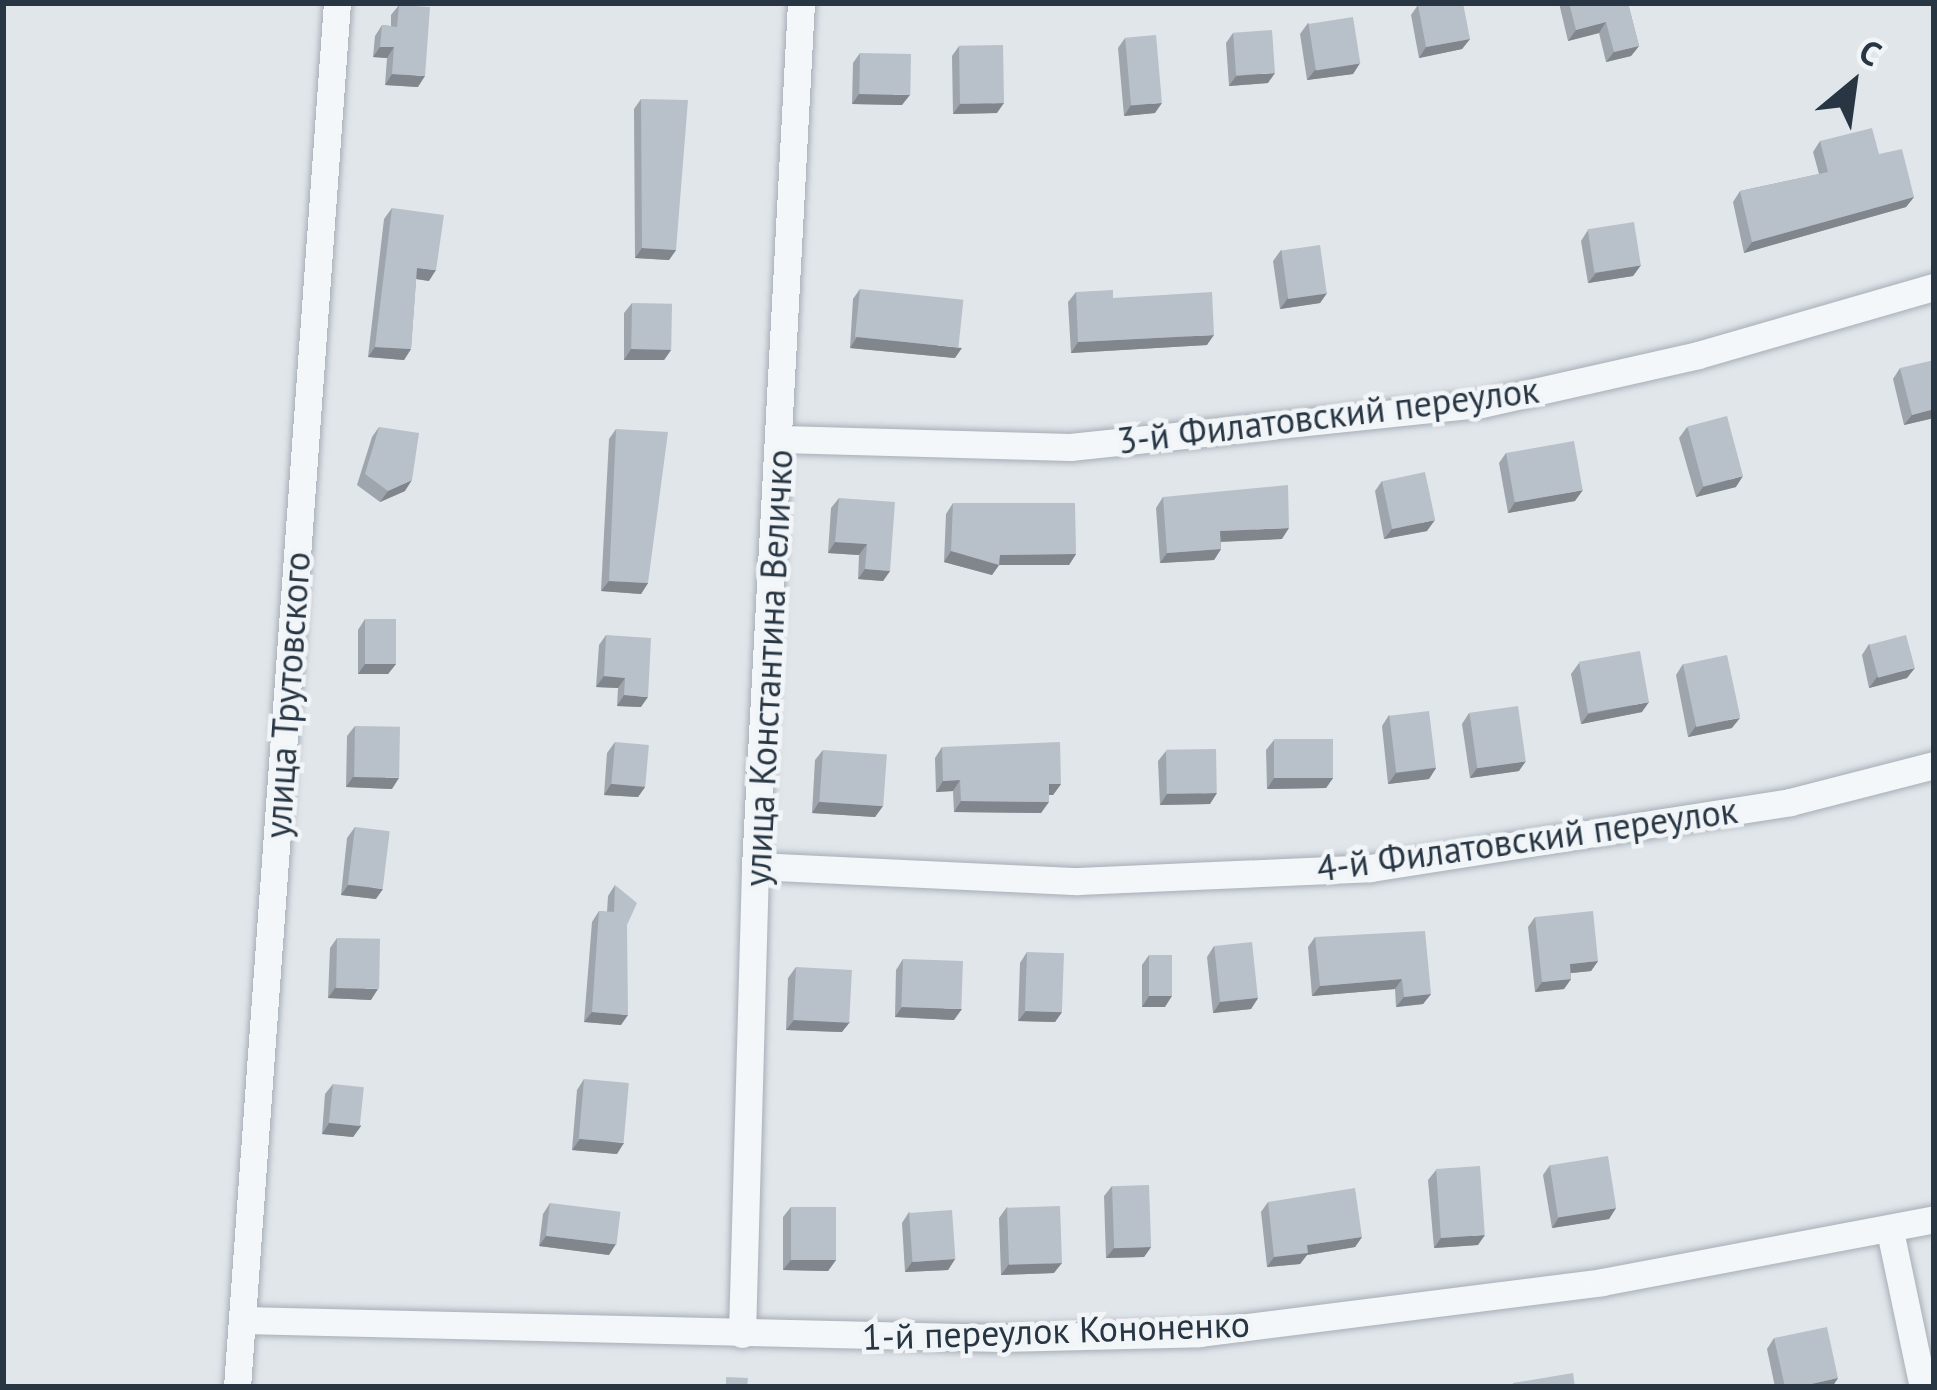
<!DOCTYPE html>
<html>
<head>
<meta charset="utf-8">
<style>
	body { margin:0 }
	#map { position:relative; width:1937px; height:1390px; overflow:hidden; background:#e1e6eb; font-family:"PT Sans",sans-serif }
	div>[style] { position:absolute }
	.roads { filter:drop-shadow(0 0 3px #a6aeb6) drop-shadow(0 0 3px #a6aeb6) }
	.minor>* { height:27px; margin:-13.5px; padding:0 13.5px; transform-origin:13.5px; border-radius:13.5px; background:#f4f7f9 }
	.wall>* { inset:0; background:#9ea5ad }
	.shaded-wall>* { inset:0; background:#81868d }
	.building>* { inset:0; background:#b8c0c9; transform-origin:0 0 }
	span { translate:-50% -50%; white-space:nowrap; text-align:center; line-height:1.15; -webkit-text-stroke:9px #f1f5f8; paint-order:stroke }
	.street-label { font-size:36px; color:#283644 }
	.frame { position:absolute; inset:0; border:6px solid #283644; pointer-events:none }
	.north { position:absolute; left:1793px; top:24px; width:120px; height:120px; -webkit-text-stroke:9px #f1f5f8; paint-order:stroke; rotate:29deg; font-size:33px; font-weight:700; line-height:48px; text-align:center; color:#283644 }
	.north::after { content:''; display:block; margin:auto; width:42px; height:54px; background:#283644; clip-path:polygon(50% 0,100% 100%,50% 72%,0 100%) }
</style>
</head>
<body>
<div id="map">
	<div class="roads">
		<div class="minor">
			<div style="left:781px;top:439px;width:289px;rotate:1.6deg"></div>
			<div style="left:1070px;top:447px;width:413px;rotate:-6deg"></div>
			<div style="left:1481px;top:404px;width:222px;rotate:-12.7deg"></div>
			<div style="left:1698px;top:355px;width:246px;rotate:-16.1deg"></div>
			<div style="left:755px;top:866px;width:323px;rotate:2.7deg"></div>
			<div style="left:1078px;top:881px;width:292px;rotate:-2.5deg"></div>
			<div style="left:1370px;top:868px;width:425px;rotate:-8.9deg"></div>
			<div style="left:1790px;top:802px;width:149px;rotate:-14.4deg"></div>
			<div style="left:1890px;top:1231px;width:159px;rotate:78.1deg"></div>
			<div style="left:242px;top:1320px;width:759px;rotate:1.36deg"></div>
			<div style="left:1001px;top:1338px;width:199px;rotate:-1.4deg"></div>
			<div style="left:1200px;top:1333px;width:405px;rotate:-7.2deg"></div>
			<div style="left:1602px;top:1282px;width:338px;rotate:-10.7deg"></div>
			<div style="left:742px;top:1334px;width:468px;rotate:-88.4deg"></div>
			<div style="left:755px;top:866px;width:864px;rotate:-86.95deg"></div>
			<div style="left:237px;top:1387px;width:1388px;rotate:-85.87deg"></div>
		</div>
	</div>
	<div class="wall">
		<div style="clip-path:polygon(1559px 3px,1628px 3px,1639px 46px,1631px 56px,1606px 62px,1599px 33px,1568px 41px)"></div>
		<div style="clip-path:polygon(399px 5px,418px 87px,385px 85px,387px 58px,373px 57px,375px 36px,382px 25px,391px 26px,391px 15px)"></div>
		<div style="clip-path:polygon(1418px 5px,1470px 39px,1462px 49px,1419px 58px,1411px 15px)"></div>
		<div style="clip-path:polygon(1308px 23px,1360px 63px,1353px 74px,1307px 80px,1300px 34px)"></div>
		<div style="clip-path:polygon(1233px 33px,1268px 83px,1229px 86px,1226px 43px)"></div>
		<div style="clip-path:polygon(1125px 38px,1155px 113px,1124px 116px,1118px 48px)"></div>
		<div style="clip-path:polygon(959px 46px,997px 113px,953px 114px,952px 56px)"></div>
		<div style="clip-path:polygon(860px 53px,902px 105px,852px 104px,853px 63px)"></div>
		<div style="clip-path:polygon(641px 99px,676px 250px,669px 260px,635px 258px,634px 109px)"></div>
		<div style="clip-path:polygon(1820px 141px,1879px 154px,1914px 197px,1906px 207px,1744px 253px,1733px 202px,1740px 191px,1819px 174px,1813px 152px)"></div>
		<div style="clip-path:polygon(392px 208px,429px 281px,416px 279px,411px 349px,404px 360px,368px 357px,384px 219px)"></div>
		<div style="clip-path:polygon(1588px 230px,1641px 265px,1633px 276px,1588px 283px,1581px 241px)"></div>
		<div style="clip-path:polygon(1281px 250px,1327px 293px,1320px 303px,1280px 309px,1273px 261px)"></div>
		<div style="clip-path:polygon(860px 289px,955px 358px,850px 348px,853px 299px)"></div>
		<div style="clip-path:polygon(1076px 292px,1113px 298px,1207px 345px,1071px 353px,1068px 302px)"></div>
		<div style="clip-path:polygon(632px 303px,671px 350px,664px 360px,624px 360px,624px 313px)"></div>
		<div style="clip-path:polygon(1900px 368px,1934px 418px,1904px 425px,1893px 379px)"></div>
		<div style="clip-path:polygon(379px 427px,405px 491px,380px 502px,357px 485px,372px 437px)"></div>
		<div style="clip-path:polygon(1687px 427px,1736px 487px,1696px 497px,1679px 438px)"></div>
		<div style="clip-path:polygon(616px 429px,648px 583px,641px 594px,601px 591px,609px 439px)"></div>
		<div style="clip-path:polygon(1506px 453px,1575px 501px,1508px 513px,1499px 463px)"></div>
		<div style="clip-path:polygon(1382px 481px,1427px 531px,1384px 539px,1375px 491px)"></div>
		<div style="clip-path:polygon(1163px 497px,1282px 539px,1221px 542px,1221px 549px,1214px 560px,1160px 563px,1156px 508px)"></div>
		<div style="clip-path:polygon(839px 498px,890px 571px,883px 581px,858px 579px,859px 555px,828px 553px,831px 508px)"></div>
		<div style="clip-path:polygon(953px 503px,1076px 554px,1069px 565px,999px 565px,992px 575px,944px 562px,946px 514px)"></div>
		<div style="clip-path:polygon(365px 619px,396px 664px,388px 674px,358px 674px,358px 630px)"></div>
		<div style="clip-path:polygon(606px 635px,641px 707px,617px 706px,618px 688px,596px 687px,599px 645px)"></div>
		<div style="clip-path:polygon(1869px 644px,1907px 678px,1869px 688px,1862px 655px)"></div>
		<div style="clip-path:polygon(1579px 663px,1642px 712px,1581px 724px,1571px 674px)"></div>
		<div style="clip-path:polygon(1683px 664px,1732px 728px,1688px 737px,1676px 675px)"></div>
		<div style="clip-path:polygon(1469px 713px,1519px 771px,1470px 778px,1462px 724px)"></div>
		<div style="clip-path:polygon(1389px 715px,1436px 768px,1429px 779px,1388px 784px,1382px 726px)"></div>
		<div style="clip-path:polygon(355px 726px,392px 789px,346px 787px,347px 736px)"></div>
		<div style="clip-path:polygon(1274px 740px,1333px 778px,1326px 788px,1267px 789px,1266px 750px)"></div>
		<div style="clip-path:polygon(615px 742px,645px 787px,638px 797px,604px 795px,607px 753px)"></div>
		<div style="clip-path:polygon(942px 747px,1061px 784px,1053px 795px,1049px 795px,1041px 813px,954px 812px,953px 791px,936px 792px,935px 758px)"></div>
		<div style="clip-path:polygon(823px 750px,883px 806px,875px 817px,812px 813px,815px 760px)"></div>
		<div style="clip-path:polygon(1166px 751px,1210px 804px,1160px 805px,1158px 761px)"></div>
		<div style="clip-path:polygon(355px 827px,376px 899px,341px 895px,347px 838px)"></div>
		<div style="clip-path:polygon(615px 885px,627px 925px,621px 1025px,584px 1022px,592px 922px,599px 911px,607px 912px,608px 896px)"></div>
		<div style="clip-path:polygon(1535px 917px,1598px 961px,1591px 971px,1571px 973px,1571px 979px,1564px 989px,1535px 992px,1528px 927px)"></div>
		<div style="clip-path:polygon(1315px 937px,1431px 994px,1423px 1004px,1396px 1007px,1395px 989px,1312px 996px,1308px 947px)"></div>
		<div style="clip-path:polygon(337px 938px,371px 1000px,328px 998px,330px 948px)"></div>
		<div style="clip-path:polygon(1214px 946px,1258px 998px,1251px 1009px,1213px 1013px,1207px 957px)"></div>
		<div style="clip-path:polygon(1027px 952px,1062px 1012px,1055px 1022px,1018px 1021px,1020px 963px)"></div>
		<div style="clip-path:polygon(1149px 955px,1165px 1007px,1142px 1007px,1142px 965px)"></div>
		<div style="clip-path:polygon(903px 959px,954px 1020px,895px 1017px,896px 970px)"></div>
		<div style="clip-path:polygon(796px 967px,842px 1032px,786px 1030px,788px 978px)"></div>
		<div style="clip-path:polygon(584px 1079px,617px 1154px,572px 1150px,577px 1090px)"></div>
		<div style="clip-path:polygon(333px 1084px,361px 1126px,353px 1137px,322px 1134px,325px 1094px)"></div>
		<div style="clip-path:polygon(1550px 1165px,1616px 1208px,1609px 1219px,1552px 1228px,1543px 1175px)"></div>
		<div style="clip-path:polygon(1436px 1170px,1478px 1245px,1434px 1248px,1428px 1180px)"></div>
		<div style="clip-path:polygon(1112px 1186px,1151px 1247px,1144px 1257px,1106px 1258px,1104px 1196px)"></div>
		<div style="clip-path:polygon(1268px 1202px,1362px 1237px,1355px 1247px,1307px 1255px,1300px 1264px,1267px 1267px,1261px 1212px)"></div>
		<div style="clip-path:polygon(550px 1203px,609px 1255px,539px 1246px,543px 1214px)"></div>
		<div style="clip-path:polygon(791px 1207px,836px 1260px,828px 1271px,783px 1270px,783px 1217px)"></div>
		<div style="clip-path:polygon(1007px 1207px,1054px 1273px,1001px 1275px,999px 1218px)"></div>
		<div style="clip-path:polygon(909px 1212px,955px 1259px,948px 1270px,905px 1272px,902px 1223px)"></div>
		<div style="clip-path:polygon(1774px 1338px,1838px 1378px,1832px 1387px,1775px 1387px,1767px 1349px)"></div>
	</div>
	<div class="shaded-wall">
		<div style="clip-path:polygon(1606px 22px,1599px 33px,1568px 41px,1576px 30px)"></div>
		<div style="clip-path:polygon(1470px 39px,1462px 49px,1419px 58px,1426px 47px)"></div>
		<div style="clip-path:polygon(1639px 46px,1631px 56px,1606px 62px,1614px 52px)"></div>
		<div style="clip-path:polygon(380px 47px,394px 47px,387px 58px,373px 57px)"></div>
		<div style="clip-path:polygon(1360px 63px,1353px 74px,1307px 80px,1315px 70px)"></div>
		<div style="clip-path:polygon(1275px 73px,1268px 83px,1229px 86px,1236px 76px)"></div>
		<div style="clip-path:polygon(392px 74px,425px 76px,418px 87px,385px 85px)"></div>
		<div style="clip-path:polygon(859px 94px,910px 95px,902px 105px,852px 104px)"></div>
		<div style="clip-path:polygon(1004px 103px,997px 113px,953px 114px,960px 104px)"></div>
		<div style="clip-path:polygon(1162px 103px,1155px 113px,1124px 116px,1131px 105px)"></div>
		<div style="clip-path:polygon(1914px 197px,1906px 207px,1744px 253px,1752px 242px)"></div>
		<div style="clip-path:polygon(642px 248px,676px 250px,669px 260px,635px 258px)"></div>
		<div style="clip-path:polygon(1641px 265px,1633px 276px,1588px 283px,1596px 273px)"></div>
		<div style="clip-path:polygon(417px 268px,436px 270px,429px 281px,410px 278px)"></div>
		<div style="clip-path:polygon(1327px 293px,1320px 303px,1280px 309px,1288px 298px)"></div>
		<div style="clip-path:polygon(1214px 335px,1207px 345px,1071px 353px,1078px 342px)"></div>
		<div style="clip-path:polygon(857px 337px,962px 348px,955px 358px,850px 348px)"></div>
		<div style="clip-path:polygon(375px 347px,411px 349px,404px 360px,368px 357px)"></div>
		<div style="clip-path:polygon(631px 349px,671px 350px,664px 360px,624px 360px)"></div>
		<div style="clip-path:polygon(1934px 409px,1934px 418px,1904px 425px,1912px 415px)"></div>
		<div style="clip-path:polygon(1743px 476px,1736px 487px,1696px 497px,1703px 487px)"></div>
		<div style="clip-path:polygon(412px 480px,405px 491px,380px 502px,388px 491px)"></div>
		<div style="clip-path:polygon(1583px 490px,1575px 501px,1508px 513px,1515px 502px)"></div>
		<div style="clip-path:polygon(1435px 520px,1427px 531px,1384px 539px,1392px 529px)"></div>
		<div style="clip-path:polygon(1289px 528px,1282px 539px,1213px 542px,1220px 531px)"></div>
		<div style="clip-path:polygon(835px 542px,867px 544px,859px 555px,828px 553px)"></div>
		<div style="clip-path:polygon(1221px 549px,1214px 560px,1160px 563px,1167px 553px)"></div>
		<div style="clip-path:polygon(951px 551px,1000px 555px,1076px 554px,1069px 565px,999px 565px,992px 575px,944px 562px)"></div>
		<div style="clip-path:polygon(865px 569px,890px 571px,883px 581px,858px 579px)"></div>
		<div style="clip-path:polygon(609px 581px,648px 583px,641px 594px,601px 591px)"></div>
		<div style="clip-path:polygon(365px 664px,396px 664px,388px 674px,358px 674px)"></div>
		<div style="clip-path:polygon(1915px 668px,1907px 678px,1869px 688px,1877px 677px)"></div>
		<div style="clip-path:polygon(604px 676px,625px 678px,618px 688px,596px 687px)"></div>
		<div style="clip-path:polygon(624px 695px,648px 697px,641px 707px,617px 706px)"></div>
		<div style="clip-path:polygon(1649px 702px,1642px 712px,1581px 724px,1588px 714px)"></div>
		<div style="clip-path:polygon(1740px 718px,1732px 728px,1688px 737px,1696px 726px)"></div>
		<div style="clip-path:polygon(1526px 761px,1519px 771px,1470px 778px,1477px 768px)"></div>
		<div style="clip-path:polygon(1436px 768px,1429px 779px,1388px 784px,1396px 773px)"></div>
		<div style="clip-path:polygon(353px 777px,399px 778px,392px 789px,346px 787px)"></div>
		<div style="clip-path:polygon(1274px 778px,1333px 778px,1326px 788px,1267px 789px)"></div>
		<div style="clip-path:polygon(960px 780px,953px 791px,936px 792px,943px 781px)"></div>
		<div style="clip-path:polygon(611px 784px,645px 787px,638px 797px,604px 795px)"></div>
		<div style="clip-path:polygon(1049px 784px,1061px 784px,1053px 795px,1041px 795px)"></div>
		<div style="clip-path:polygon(1217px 793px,1210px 804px,1160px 805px,1167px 794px)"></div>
		<div style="clip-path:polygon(961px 801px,1049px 802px,1041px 813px,954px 812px)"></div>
		<div style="clip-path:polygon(819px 802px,883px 806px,875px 817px,812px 813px)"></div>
		<div style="clip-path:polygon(348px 885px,383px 889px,376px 899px,341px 895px)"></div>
		<div style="clip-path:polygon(1598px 961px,1591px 971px,1562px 974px,1570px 964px)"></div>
		<div style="clip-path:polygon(1402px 979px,1395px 989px,1312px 996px,1320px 986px)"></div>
		<div style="clip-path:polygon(1571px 979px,1564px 989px,1535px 992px,1542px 982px)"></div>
		<div style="clip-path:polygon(335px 988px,378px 989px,371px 1000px,328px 998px)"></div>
		<div style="clip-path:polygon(1431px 994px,1423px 1004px,1396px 1007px,1404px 997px)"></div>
		<div style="clip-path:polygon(1149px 996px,1172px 996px,1165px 1007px,1142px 1007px)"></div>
		<div style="clip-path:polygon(1258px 998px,1251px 1009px,1213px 1013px,1220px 1002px)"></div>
		<div style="clip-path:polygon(902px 1007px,962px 1009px,954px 1020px,895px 1017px)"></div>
		<div style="clip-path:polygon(1026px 1011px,1062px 1012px,1055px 1022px,1018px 1021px)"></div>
		<div style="clip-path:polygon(592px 1012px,628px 1015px,621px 1025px,584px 1022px)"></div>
		<div style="clip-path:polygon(794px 1020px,850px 1022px,842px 1032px,786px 1030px)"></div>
		<div style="clip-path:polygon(329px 1123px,361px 1126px,353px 1137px,322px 1134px)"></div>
		<div style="clip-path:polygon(580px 1139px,624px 1143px,617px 1154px,572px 1150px)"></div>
		<div style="clip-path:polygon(1616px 1208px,1609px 1219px,1552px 1228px,1559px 1217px)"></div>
		<div style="clip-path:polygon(1485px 1235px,1478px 1245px,1434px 1248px,1441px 1238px)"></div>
		<div style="clip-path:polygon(546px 1236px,616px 1244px,609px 1255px,539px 1246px)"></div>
		<div style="clip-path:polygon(1362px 1237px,1355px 1247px,1307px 1255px,1300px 1264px,1267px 1267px,1274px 1257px,1307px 1245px)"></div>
		<div style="clip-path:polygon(1151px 1247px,1144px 1257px,1106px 1258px,1114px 1248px)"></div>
		<div style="clip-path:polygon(955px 1259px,948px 1270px,905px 1272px,912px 1262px)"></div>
		<div style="clip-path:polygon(791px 1260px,836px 1260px,828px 1271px,783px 1270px)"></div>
		<div style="clip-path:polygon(1062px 1263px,1054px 1273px,1001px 1275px,1009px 1264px)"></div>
		<div style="clip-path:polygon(1838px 1378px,1832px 1387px,1798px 1387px)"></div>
	</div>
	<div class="building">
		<div style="clip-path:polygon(1428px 3px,1463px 3px,1470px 39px,1426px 47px,1418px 5px)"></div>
		<div style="clip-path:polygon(1569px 3px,1628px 3px,1639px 46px,1614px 52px,1606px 22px,1576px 30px)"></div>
		<div style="clip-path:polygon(399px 5px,430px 7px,425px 76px,392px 74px,394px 47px,380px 47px,382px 25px,397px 27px)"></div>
		<div style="left:1353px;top:17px;width:47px;height:45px;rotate:81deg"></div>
		<div style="left:1272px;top:30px;width:43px;height:39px;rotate:86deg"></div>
		<div style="left:1156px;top:35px;width:68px;height:31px;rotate:85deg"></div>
		<div style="left:1003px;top:45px;width:58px;height:44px;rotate:89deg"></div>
		<div style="left:860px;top:53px;width:51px;height:41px;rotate:1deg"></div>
		<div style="clip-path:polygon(641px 99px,688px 100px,676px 250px,642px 248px)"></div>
		<div style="clip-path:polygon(1872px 128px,1879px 154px,1902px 149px,1914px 197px,1752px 242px,1740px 191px,1828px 172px,1820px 141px)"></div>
		<div style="clip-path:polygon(392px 208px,444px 215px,436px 270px,417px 268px,411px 349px,375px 347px)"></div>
		<div style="left:1634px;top:222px;width:44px;height:47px;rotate:81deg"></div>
		<div style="left:1320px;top:245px;width:49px;height:39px;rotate:82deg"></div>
		<div style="left:860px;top:289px;width:104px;height:48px;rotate:6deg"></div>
		<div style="clip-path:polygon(1113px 290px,1113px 298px,1212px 292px,1214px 335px,1078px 342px,1076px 292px)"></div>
		<div style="left:632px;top:303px;width:40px;height:46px;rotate:1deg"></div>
		<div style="clip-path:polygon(1934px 360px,1934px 409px,1912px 415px,1900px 368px)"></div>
		<div style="left:1727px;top:416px;width:62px;height:41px;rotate:75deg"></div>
		<div style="clip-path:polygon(379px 427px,419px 433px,412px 480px,388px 491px,365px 474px)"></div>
		<div style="clip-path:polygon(616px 429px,668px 432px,648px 583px,609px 581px)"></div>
		<div style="left:1574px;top:441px;width:50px;height:69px;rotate:80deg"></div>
		<div style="left:1425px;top:472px;width:49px;height:44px;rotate:78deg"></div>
		<div style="clip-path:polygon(1288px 485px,1289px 528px,1220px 531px,1221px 549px,1167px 553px,1163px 497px)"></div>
		<div style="clip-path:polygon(839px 498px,895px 502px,890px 571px,865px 569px,867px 544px,835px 542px)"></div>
		<div style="clip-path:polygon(953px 503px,1075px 503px,1076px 554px,1000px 555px,999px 565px,951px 551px)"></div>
		<div style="left:365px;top:619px;width:31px;height:45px"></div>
		<div style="clip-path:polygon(606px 635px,651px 638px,648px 697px,624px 695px,625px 678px,604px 676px)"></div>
		<div style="left:1906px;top:635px;width:34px;height:38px;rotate:75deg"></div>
		<div style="left:1640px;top:651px;width:52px;height:62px;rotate:80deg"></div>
		<div style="left:1727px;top:655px;width:64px;height:45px;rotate:78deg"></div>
		<div style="left:1518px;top:706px;width:56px;height:49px;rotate:82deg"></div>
		<div style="left:1429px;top:711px;width:57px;height:40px;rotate:83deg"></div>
		<div style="left:355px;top:726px;width:45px;height:51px;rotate:1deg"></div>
		<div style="left:1333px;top:739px;width:39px;height:59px;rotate:90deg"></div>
		<div style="left:615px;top:742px;width:34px;height:42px;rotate:5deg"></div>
		<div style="clip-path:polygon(1060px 742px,1061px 784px,1049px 784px,1049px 802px,961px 801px,960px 780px,943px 781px,942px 747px)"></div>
		<div style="left:1216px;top:749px;width:44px;height:50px;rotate:89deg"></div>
		<div style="left:823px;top:750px;width:64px;height:52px;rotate:4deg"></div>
		<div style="left:355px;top:827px;width:35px;height:58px;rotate:7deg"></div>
		<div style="clip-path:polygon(615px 885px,637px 903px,627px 925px,628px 1015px,592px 1012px,599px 911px,614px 912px)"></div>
		<div style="clip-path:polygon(1593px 911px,1598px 961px,1570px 964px,1571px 979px,1542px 982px,1535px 917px)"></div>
		<div style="clip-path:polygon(1425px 931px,1431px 994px,1404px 997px,1402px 979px,1320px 986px,1315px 937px)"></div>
		<div style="left:337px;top:938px;width:43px;height:50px;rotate:1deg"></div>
		<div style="left:1252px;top:942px;width:56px;height:38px;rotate:84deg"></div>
		<div style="left:1027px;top:952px;width:37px;height:59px;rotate:2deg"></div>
		<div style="left:1149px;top:955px;width:23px;height:41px"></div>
		<div style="left:903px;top:959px;width:60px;height:48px;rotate:2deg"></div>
		<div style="left:796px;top:967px;width:56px;height:53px;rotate:3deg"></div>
		<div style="left:584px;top:1079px;width:45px;height:60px;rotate:5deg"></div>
		<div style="left:333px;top:1084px;width:31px;height:39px;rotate:6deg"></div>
		<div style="left:1608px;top:1156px;width:53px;height:59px;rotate:81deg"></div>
		<div style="left:1480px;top:1166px;width:69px;height:44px;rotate:86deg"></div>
		<div style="left:1149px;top:1185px;width:62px;height:37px;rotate:88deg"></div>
		<div style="clip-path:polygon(1355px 1188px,1362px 1237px,1307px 1245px,1308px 1253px,1274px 1257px,1268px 1202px)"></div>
		<div style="left:550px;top:1203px;width:71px;height:33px;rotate:7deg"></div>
		<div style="left:1060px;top:1206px;width:57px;height:53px;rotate:88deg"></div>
		<div style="left:791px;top:1207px;width:45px;height:53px"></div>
		<div style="left:952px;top:1210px;width:49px;height:43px;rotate:86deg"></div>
		<div style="clip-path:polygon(1827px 1327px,1838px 1378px,1798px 1387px,1785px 1387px,1774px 1338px)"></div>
		<div style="clip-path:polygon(1573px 1373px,1575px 1387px,1513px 1387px,1513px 1383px)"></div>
		<div style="clip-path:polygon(726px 1377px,748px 1378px,747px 1387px,726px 1387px)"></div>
	</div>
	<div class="street-label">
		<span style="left:1328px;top:415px;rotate:-7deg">3-й Филатовский переулок</span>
		<span style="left:768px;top:668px;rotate:-87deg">улица Константина Величко</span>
		<span style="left:287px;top:695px;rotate:-86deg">улица Трутовского</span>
		<span style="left:1527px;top:839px;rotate:-8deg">4-й Филатовский переулок</span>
		<span style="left:1056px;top:1330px;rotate:-2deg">1-й переулок Кононенко</span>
	</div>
	<div class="frame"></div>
	<div class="north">С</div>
</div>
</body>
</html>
